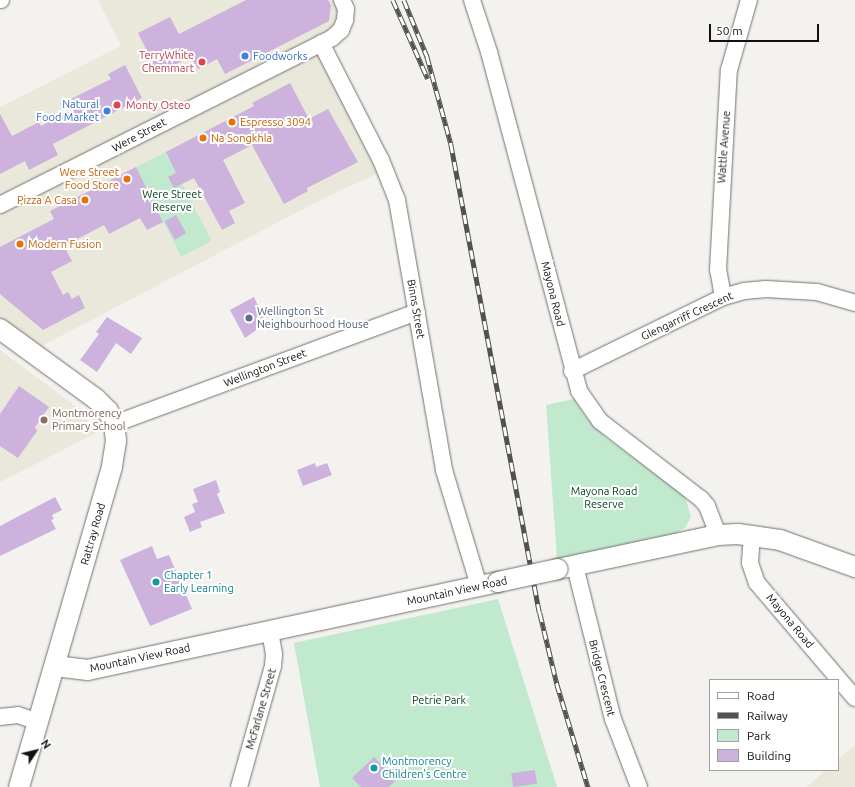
<!DOCTYPE html>
<html>
<head>
<meta charset="utf-8">
<style>
	body { margin:0 }
	#map { position:relative; width:855px; height:787px; overflow:hidden; background:#f3f2ee; font-family:Ubuntu,sans-serif }
	div>[style] { position:absolute }
	.built>* { inset:0; background:#eae7db }
	.green>* { inset:0; background:#c1e9ce; transform-origin:0 0 }
	.building>* { inset:0; background:#ccb2dc; transform-origin:0 0 }
	.roads { filter:drop-shadow(0 0 1px #71716d) drop-shadow(0 0 1px #71716d) }
	.minor>* { height:16px; margin:-8px; padding:0 8px; transform-origin:8px; border-radius:8px; background:#fff }
	.tertiary>* { height:20px; margin:-10px; padding:0 10px; transform-origin:10px; border-radius:10px; background:#fff }
	.rail>* { height:4.5px; margin-top:-2.25px; transform-origin:0; background:repeating-linear-gradient(90deg,#fff 0 9px,#52514f 0 18px); box-sizing:border-box; border-block:1px solid #52514f }
	.bridges { filter:drop-shadow(0 0 1px #71716d) drop-shadow(0 0 1px #71716d) }
	.tertiary-bridge>* { height:20px; margin:-10px; padding:0 10px; transform-origin:10px; border-radius:10px; background:#fff }
	.dots>* { width:11px; height:11px; translate:-50% -50%; box-sizing:border-box; border:2px solid #fff; border-radius:50% }
	span { translate:-50% -50%; white-space:nowrap; text-align:center; line-height:1.15; -webkit-text-stroke:4px #fff; paint-order:stroke }
	.health-label { font-size:11px; color:#be3a42 }
	.right { translate:-100% -50%; text-align:right }
	.left { translate:0 -50%; text-align:left }
	.shop-label { font-size:11px; color:#366cbe }
	.food-label { font-size:11px; color:#c56008 }
	.street-label { font-size:11px; color:#121110 }
	.park-label { font-size:11px; color:#003a1e }
	.service-label { font-size:11px; color:#4e5e75 }
	.education-label { font-size:11px; color:#785e54 }
	.culture-label { font-size:11px; color:#0d838f }
	.legend { position:absolute; left:709px; top:679px; width:130px; height:92px; box-sizing:border-box; background:#fff; border:1px solid #a0a09f; margin:0; padding:5px 7px; list-style:none; font-size:12px; color:#121110 }
	.legend li { display:flex; align-items:center; gap:8px; height:20px }
	.legend b { width:20px; border:1px solid #a0a09f }
	.north { position:absolute; left:16px; top:731px; width:40px; height:40px; -webkit-text-stroke:3px #fff; paint-order:stroke; rotate:55deg; font-size:11px; font-weight:700; line-height:16px; text-align:center; color:#121110 }
	.north::after { content:''; display:block; margin:auto; width:14px; height:18px; background:#121110; clip-path:polygon(50% 0,100% 100%,50% 72%,0 100%) }
	.scale { position:absolute; left:709px; top:24px; width:110px; height:18px; box-sizing:border-box; border:2px solid #121110; border-top:0; padding-left:5px; font-size:12px; line-height:14px; white-space:nowrap; color:#121110; -webkit-text-stroke:3px #fff; paint-order:stroke }
</style>
</head>
<body>
<div id="map">
	<div class="built">
		<div style="clip-path:polygon(98px 0,339px 0,342px 20px,318px 42px,379px 173px,328px 196px,38px 348px,0 321px,0 107px,121px 46px)"></div>
		<div style="clip-path:polygon(0 350px,78px 408px,96px 433px,0 482px)"></div>
		<div style="clip-path:polygon(855px 745px,855px 787px,807px 787px,826px 770px,838px 770px,838px 759px)"></div>
	</div>
	<div class="green">
		<div style="left:166px;top:152px;width:100px;height:34px;rotate:63deg"></div>
		<div style="clip-path:polygon(574px 399px,585px 416px,605px 437px,685px 496px,691px 517px,685px 528px,674px 534px,557px 560px,546px 405px)"></div>
		<div style="clip-path:polygon(498px 599px,557px 787px,320px 787px,294px 643px)"></div>
	</div>
	<div class="building">
		<div style="clip-path:polygon(246px 0,328px 0,331px 5px,329px 21px,225px 74px,217px 59px,198px 69px,190px 57px,158px 73px,138px 33px,170px 17px,179px 34px)"></div>
		<div style="clip-path:polygon(125px 65px,142px 98px,53px 144px,58px 155px,29px 170px,25px 161px,0 174px,0 114px,12px 136px,39px 122px,41px 126px,73px 110px,69px 100px,111px 79px,108px 74px)"></div>
		<div style="clip-path:polygon(290px 83px,309px 119px,328px 109px,358px 162px,307px 188px,308px 191px,284px 204px,252px 145px,223px 160px,245px 203px,229px 211px,235px 223px,222px 230px,194px 178px,174px 188px,168px 177px,176px 173px,166px 152px,254px 106px,252px 103px)"></div>
		<div style="clip-path:polygon(136px 167px,163px 222px,147px 230px,140px 218px,109px 234px,104px 225px,64px 246px,72px 261px,51px 272px,63px 295px,68px 292px,72px 299px,79px 295px,85px 308px,43px 330px,0 294px,0 247px,54px 219px,50px 211px)"></div>
		<div style="left:176px;top:215px;width:21px;height:13px;rotate:61deg"></div>
		<div style="clip-path:polygon(254px 297px,266px 323px,245px 338px,230px 310px)"></div>
		<div style="clip-path:polygon(107px 317px,142px 338px,131px 354px,116px 343px,97px 372px,80px 360px,99px 334px,96px 332px)"></div>
		<div style="clip-path:polygon(19px 386px,49px 407px,35px 427px,37px 431px,18px 458px,0 446px,0 414px)"></div>
		<div style="clip-path:polygon(315px 463px,316px 467px,327px 463px,332px 475px,303px 486px,297px 470px)"></div>
		<div style="clip-path:polygon(216px 480px,220px 492px,217px 494px,225px 513px,200px 522px,202px 527px,190px 532px,184px 517px,195px 512px,192px 504px,198px 502px,193px 489px)"></div>
		<div style="clip-path:polygon(55px 497px,62px 510px,52px 515px,54px 519px,51px 520px,56px 529px,0 556px,0 526px)"></div>
		<div style="clip-path:polygon(152px 546px,157px 559px,169px 555px,192px 609px,150px 626px,120px 560px)"></div>
		<div style="clip-path:polygon(374px 757px,396px 780px,389px 787px,361px 787px,352px 778px)"></div>
		<div style="left:535px;top:770px;width:14px;height:24px;rotate:82deg"></div>
	</div>
	<div class="roads">
		<div class="minor">
			<div style="left:0;top:0;width:1px"></div>
			<div style="left:472px;top:0;width:55px;rotate:71.9deg"></div>
			<div style="left:489px;top:52px;width:351px;rotate:75.1deg"></div>
			<div style="left:579px;top:391px;width:37px;rotate:55deg"></div>
			<div style="left:600px;top:421px;width:128px;rotate:37.7deg"></div>
			<div style="left:701px;top:499px;width:9px;rotate:49deg"></div>
			<div style="left:707px;top:506px;width:31px;rotate:69deg"></div>
			<div style="left:321px;top:43px;width:131px;rotate:62.9deg"></div>
			<div style="left:381px;top:160px;width:43px;rotate:68.2deg"></div>
			<div style="left:397px;top:200px;width:274px;rotate:80.1deg"></div>
			<div style="left:444px;top:470px;width:121px;rotate:73.2deg"></div>
			<div style="left:0;top:205px;width:372px;rotate:-26.7deg"></div>
			<div style="left:332px;top:38px;width:12px;rotate:-42deg"></div>
			<div style="left:341px;top:30px;width:11px;rotate:-68deg"></div>
			<div style="left:345px;top:20px;width:11px;rotate:-85deg"></div>
			<div style="left:346px;top:9px;width:10px;rotate:-114deg"></div>
			<div style="left:723px;top:297px;width:27px;rotate:-100deg"></div>
			<div style="left:718px;top:270px;width:200px;rotate:-86.9deg"></div>
			<div style="left:729px;top:70px;width:73px;rotate:-74.1deg"></div>
			<div style="left:572px;top:371px;width:168px;rotate:-26.1deg"></div>
			<div style="left:723px;top:297px;width:22px;rotate:-16deg"></div>
			<div style="left:744px;top:291px;width:22px;rotate:-5deg"></div>
			<div style="left:766px;top:289px;width:51px;rotate:3.4deg"></div>
			<div style="left:817px;top:292px;width:40px;rotate:16deg"></div>
			<div style="left:114px;top:424px;width:323px;rotate:-20.3deg"></div>
			<div style="left:752px;top:534px;width:29px;rotate:94deg"></div>
			<div style="left:750px;top:563px;width:21px;rotate:71deg"></div>
			<div style="left:757px;top:583px;width:151px;rotate:49.6deg"></div>
			<div style="left:575px;top:566px;width:158px;rotate:76.1deg"></div>
			<div style="left:613px;top:719px;width:73px;rotate:69.1deg"></div>
			<div style="left:0;top:717px;width:18px;rotate:-6deg"></div>
			<div style="left:18px;top:715px;width:21px;rotate:19deg"></div>
			<div style="left:239px;top:787px;width:126px;rotate:-74.3deg"></div>
			<div style="left:273px;top:666px;width:12px;rotate:-85deg"></div>
			<div style="left:274px;top:654px;width:23px;rotate:-100deg"></div>
		</div>
		<div class="tertiary">
			<div style="left:0;top:329px;width:119px;rotate:36.1deg"></div>
			<div style="left:96px;top:399px;width:17px;rotate:45deg"></div>
			<div style="left:108px;top:411px;width:14px;rotate:65deg"></div>
			<div style="left:114px;top:424px;width:17px;rotate:83deg"></div>
			<div style="left:116px;top:441px;width:26px;rotate:99deg"></div>
			<div style="left:112px;top:467px;width:333px;rotate:106.2deg"></div>
			<div style="left:558px;top:569px;width:164px;rotate:-12deg"></div>
			<div style="left:718px;top:535px;width:20px;rotate:-3deg"></div>
			<div style="left:738px;top:534px;width:42px;rotate:8.1deg"></div>
			<div style="left:780px;top:540px;width:80px;rotate:19.8deg"></div>
			<div style="left:55px;top:666px;width:33px;rotate:7deg"></div>
			<div style="left:88px;top:670px;width:419px;rotate:-12.1deg"></div>
		</div>
	</div>
	<div class="rail">
		<div style="left:393px;top:0;width:86px;rotate:66.1deg"></div>
		<div style="left:404px;top:0;width:61px;rotate:67.7deg"></div>
		<div style="left:427px;top:56px;width:91px;rotate:74.7deg"></div>
		<div style="left:451px;top:144px;width:477px;rotate:79.3deg"></div>
		<div style="left:540px;top:613px;width:73px;rotate:76.5deg"></div>
		<div style="left:557px;top:684px;width:108px;rotate:73.2deg"></div>
	</div>
	<div class="bridges">
		<div class="tertiary-bridge">
			<div style="left:498px;top:582px;width:61px;rotate:-12.2deg"></div>
		</div>
	</div>
	<div class="dots">
		<div style="left:245px;top:56px;background:#3f7fe0"></div>
		<div style="left:202px;top:62px;background:#e0444e"></div>
		<div style="left:117px;top:105px;background:#e0444e"></div>
		<div style="left:107px;top:111px;background:#3f7fe0"></div>
		<div style="left:232px;top:122px;background:#e8710a"></div>
		<div style="left:203px;top:138px;background:#e8710a"></div>
		<div style="left:127px;top:179px;background:#e8710a"></div>
		<div style="left:85px;top:200px;background:#e8710a"></div>
		<div style="left:20px;top:244px;background:#e8710a"></div>
		<div style="left:249px;top:318px;background:#5c6f8a"></div>
		<div style="left:44px;top:420px;background:#8d6e63"></div>
		<div style="left:156px;top:582px;background:#0f9aa8"></div>
		<div style="left:374px;top:768px;background:#0f9aa8"></div>
	</div>
	<div class="health-label">
		<span class="right" style="left:194px;top:62px">TerryWhite<br>Chemmart</span>
		<span class="left" style="left:126px;top:105px">Monty Osteo</span>
	</div>
	<div class="shop-label">
		<span class="left" style="left:253px;top:56px">Foodworks</span>
		<span class="right" style="left:99px;top:111px">Natural<br>Food Market</span>
	</div>
	<div class="food-label">
		<span class="left" style="left:240px;top:122px">Espresso 3094</span>
		<span class="left" style="left:211px;top:138px">Na Songkhla</span>
		<span class="right" style="left:119px;top:179px">Were Street<br>Food Store</span>
		<span class="right" style="left:77px;top:200px">Pizza A Casa</span>
		<span class="left" style="left:28px;top:244px">Modern Fusion</span>
	</div>
	<div class="street-label">
		<span style="left:139px;top:135px;rotate:-28deg">Were Street</span>
		<span style="left:724px;top:147px;rotate:-86deg">Wattle Avenue</span>
		<span style="left:553px;top:294px;rotate:76deg">Mayona Road</span>
		<span style="left:416px;top:309px;rotate:80deg">Binns Street</span>
		<span style="left:687px;top:316px;rotate:-25deg">Glengarriff Crescent</span>
		<span style="left:265px;top:368px;rotate:-21deg">Wellington Street</span>
		<span style="left:93px;top:534px;rotate:-74deg">Rattray Road</span>
		<span style="left:457px;top:591px;rotate:-12deg">Mountain View Road</span>
		<span style="left:790px;top:621px;rotate:50deg">Mayona Road</span>
		<span style="left:140px;top:658px;rotate:-12deg">Mountain View Road</span>
		<span style="left:602px;top:678px;rotate:76deg">Bridge Crescent</span>
		<span style="left:261px;top:709px;rotate:-74deg">McFarlane Street</span>
	</div>
	<div class="park-label">
		<span style="left:172px;top:201px">Were Street<br>Reserve</span>
		<span style="left:604px;top:498px">Mayona Road<br>Reserve</span>
		<span style="left:439px;top:700px">Petrie Park</span>
	</div>
	<div class="service-label">
		<span class="left" style="left:257px;top:318px">Wellington St<br>Neighbourhood House</span>
	</div>
	<div class="education-label">
		<span class="left" style="left:52px;top:420px">Montmorency<br>Primary School</span>
	</div>
	<div class="culture-label">
		<span class="left" style="left:164px;top:582px">Chapter 1<br>Early Learning</span>
		<span class="left" style="left:382px;top:768px">Montmorency<br>Children's Centre</span>
	</div>
	<ul class="legend">
	<li><b style="height:5px;background:#fff"></b>Road</li>
	<li><b style="height:5px;background:#52514f"></b>Railway</li>
	<li><b style="height:11px;background:#c1e9ce"></b>Park</li>
	<li><b style="height:11px;background:#ccb2dc"></b>Building</li>
	</ul>
	<div class="north">N</div>
	<div class="scale">50 m</div>
</div>
</body>
</html>
